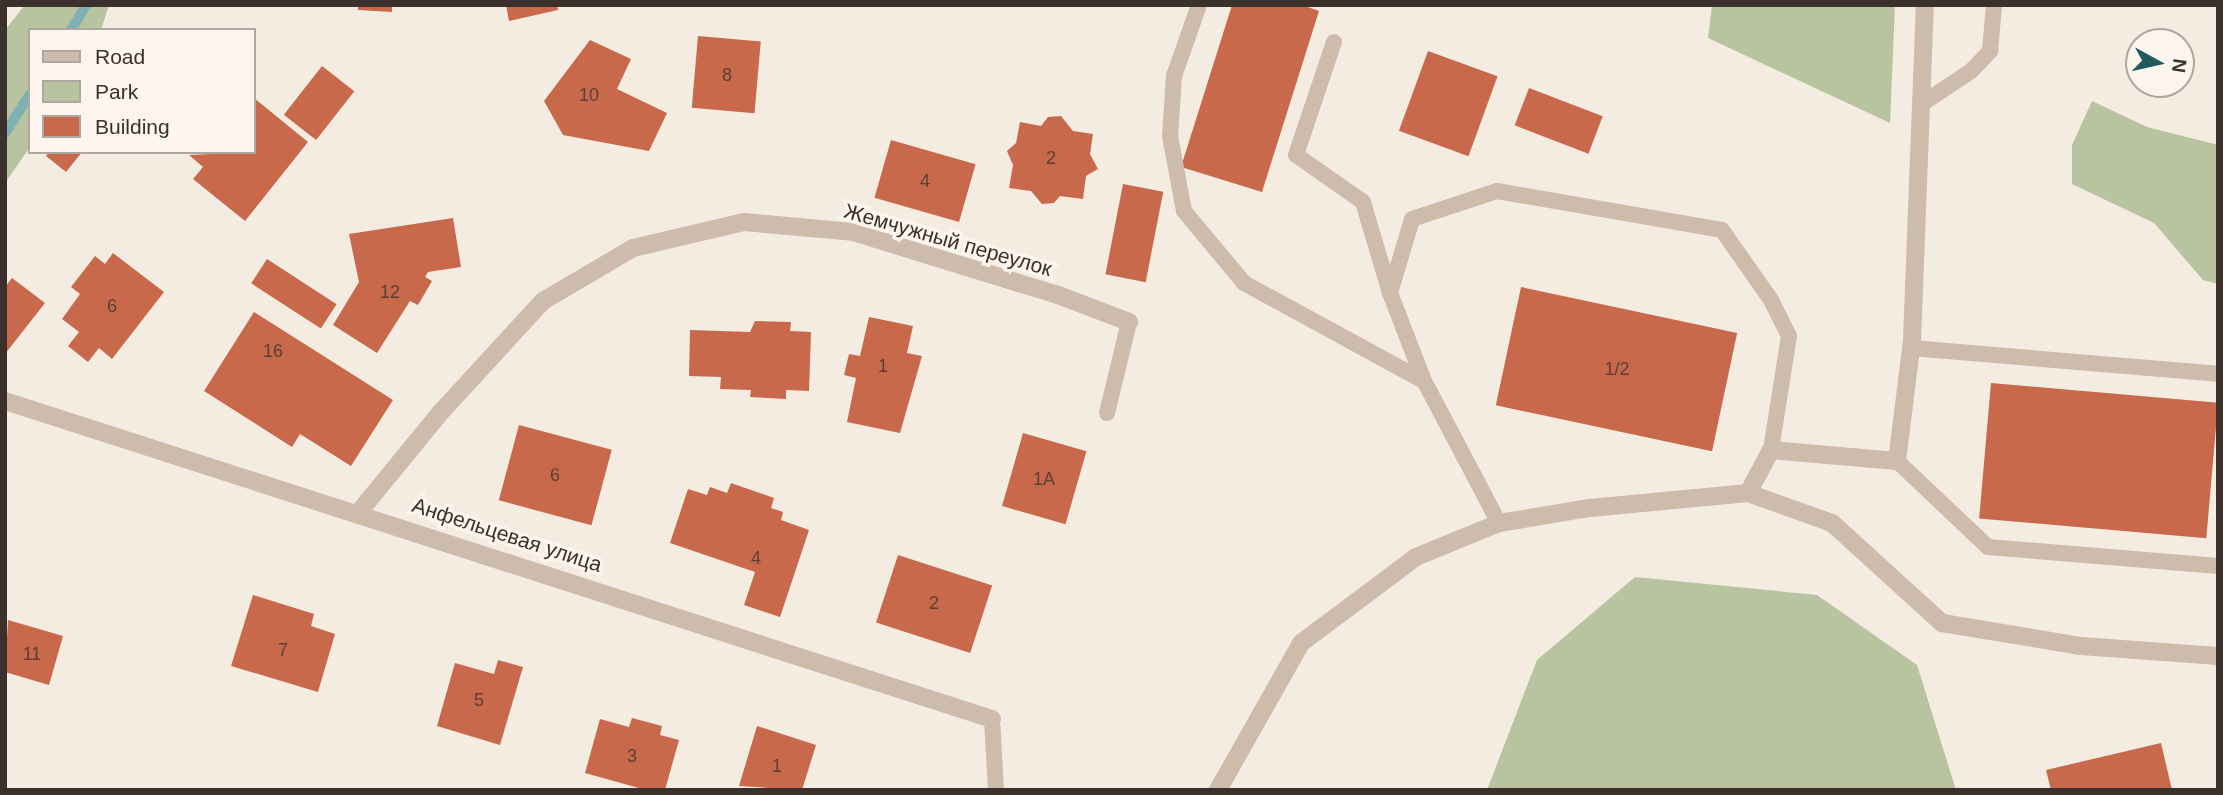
<!DOCTYPE html>
<html>
<head>
<meta charset="utf-8">
<style>
	body { margin:0 }
	#map { position:relative; width:2223px; height:795px; overflow:hidden; background:#f4ebe1; font-family:Arial,sans-serif }
	div>[style] { position:absolute }
	.green>* { inset:0; background:#b8c4a0 }
	.stream>* { height:10px; margin:-5px; padding:0 5px; transform-origin:5px; border-radius:5px; background:#7fb0b2 }
	.building>* { inset:0; background:#c8694b; transform-origin:0 0 }
	.service>* { height:16px; margin:-8px; padding:0 8px; transform-origin:8px; border-radius:8px; background:#cdbbac }
	.minor>* { height:18px; margin:-9px; padding:0 9px; transform-origin:9px; border-radius:9px; background:#cdbbac }
	span { translate:-50% -50%; white-space:nowrap; text-align:center; line-height:1.15; -webkit-text-stroke:7px #fbf5ee; paint-order:stroke }
	.number-label { font-size:18px; color:#5e3e33 }
	.number-label span { -webkit-text-stroke-width:0 }
	.street-label { font-size:21px; color:#3b302b }
	.frame { position:absolute; inset:0; border:7px solid #3b302b; pointer-events:none }
	.legend { position:absolute; left:28px; top:28px; width:228px; height:126px; box-sizing:border-box; background:#fbf5ee; border:2px solid #aea6a0; margin:0; padding:9px 12px; list-style:none; font-size:21px; color:#3b302b }
	.legend li { display:flex; align-items:center; gap:14px; height:35px }
	.legend b { width:35px; border:2px solid #aea6a0 }
	.north { position:absolute; left:2125px; top:28px; width:70px; height:70px; box-sizing:border-box; background:#fbf5ee; border:2px solid #aea6a0; border-radius:50%; rotate:98deg; font-size:19px; font-weight:700; line-height:28px; text-align:center; color:#3b302b }
	.north::after { content:''; display:block; margin:auto; width:24px; height:32px; background:#1f5a5e; clip-path:polygon(50% 0,100% 100%,50% 72%,0 100%) }
</style>
</head>
<body>
<div id="map">
	<div class="green">
		<div style="clip-path:polygon(25px 5px,109px 5px,101px 30px,30px 30px,30px 147px,5px 183px,5px 30px)"></div>
		<div style="clip-path:polygon(1712px 5px,1895px 5px,1890px 123px,1708px 38px)"></div>
		<div style="clip-path:polygon(2092px 101px,2147px 127px,2218px 145px,2218px 284px,2203px 280px,2154px 223px,2072px 184px,2072px 145px)"></div>
		<div style="clip-path:polygon(1635px 577px,1817px 595px,1917px 665px,1956px 790px,1487px 790px,1537px 660px)"></div>
	</div>
	<div class="stream">
		<div style="left:71px;top:30px;width:29px;rotate:-59deg"></div>
		<div style="left:5px;top:133px;width:46px;rotate:-57.3deg"></div>
	</div>
	<div class="building">
		<div style="clip-path:polygon(358px 5px,392px 5px,392px 12px,358px 10px)"></div>
		<div style="clip-path:polygon(506px 5px,557px 5px,558px 10px,509px 21px)"></div>
		<div style="clip-path:polygon(1232px 5px,1302px 5px,1319px 11px,1262px 192px,1181px 167px)"></div>
		<div style="left:698px;top:36px;width:63px;height:72px;rotate:5deg"></div>
		<div style="clip-path:polygon(590px 40px,631px 59px,617px 89px,667px 113px,649px 151px,563px 135px,544px 101px)"></div>
		<div style="left:1428px;top:51px;width:74px;height:85px;rotate:20deg"></div>
		<div style="left:322px;top:66px;width:41px;height:62px;rotate:38deg"></div>
		<div style="left:1529px;top:88px;width:79px;height:40px;rotate:21deg"></div>
		<div style="clip-path:polygon(254px 98px,308px 142px,245px 221px,193px 179px,203px 167px,189px 155px,254px 152px)"></div>
		<div style="clip-path:polygon(1061px 116px,1073px 131px,1093px 134px,1090px 154px,1098px 169px,1086px 176px,1083px 199px,1060px 196px,1054px 203px,1042px 204px,1031px 191px,1009px 188px,1013px 165px,1007px 151px,1016px 143px,1020px 122px,1041px 126px,1048px 117px)"></div>
		<div style="left:891px;top:140px;width:88px;height:60px;rotate:16deg"></div>
		<div style="clip-path:polygon(49px 152px,82px 152px,66px 172px,46px 156px)"></div>
		<div style="left:1123px;top:184px;width:41px;height:92px;rotate:11deg"></div>
		<div style="clip-path:polygon(453px 218px,461px 267px,428px 272px,425px 277px,432px 281px,418px 305px,410px 301px,377px 353px,333px 325px,359px 282px,349px 234px)"></div>
		<div style="clip-path:polygon(113px 253px,164px 292px,112px 359px,99px 348px,88px 362px,68px 346px,79px 332px,62px 319px,80px 294px,71px 287px,95px 256px,105px 264px)"></div>
		<div style="left:267px;top:259px;width:83px;height:29px;rotate:33deg"></div>
		<div style="clip-path:polygon(12px 278px,45px 303px,5px 354px,5px 287px)"></div>
		<div style="left:1521px;top:287px;width:221px;height:121px;rotate:12deg"></div>
		<div style="clip-path:polygon(254px 312px,393px 400px,351px 466px,300px 434px,292px 447px,204px 391px)"></div>
		<div style="clip-path:polygon(869px 317px,913px 326px,907px 353px,922px 356px,900px 433px,847px 422px,856px 378px,844px 375px,849px 354px,860px 356px)"></div>
		<div style="clip-path:polygon(755px 321px,791px 322px,790px 331px,811px 332px,809px 391px,786px 390px,786px 399px,750px 397px,751px 390px,720px 389px,721px 377px,689px 376px,690px 330px,750px 332px)"></div>
		<div style="left:1991px;top:383px;width:228px;height:136px;rotate:5deg"></div>
		<div style="left:519px;top:425px;width:96px;height:78px;rotate:15deg"></div>
		<div style="left:1023px;top:433px;width:66px;height:76px;rotate:16deg"></div>
		<div style="clip-path:polygon(731px 483px,774px 498px,771px 508px,783px 512px,781px 520px,809px 530px,780px 617px,744px 605px,755px 572px,670px 543px,688px 489px,707px 495px,710px 487px,727px 493px)"></div>
		<div style="left:898px;top:555px;width:99px;height:71px;rotate:18deg"></div>
		<div style="clip-path:polygon(253px 595px,314px 614px,311px 626px,335px 634px,318px 692px,231px 666px)"></div>
		<div style="clip-path:polygon(8px 620px,63px 636px,49px 685px,5px 672px)"></div>
		<div style="clip-path:polygon(498px 660px,523px 667px,500px 745px,437px 726px,455px 663px,494px 674px)"></div>
		<div style="clip-path:polygon(632px 718px,662px 726px,660px 735px,679px 740px,665px 790px,646px 790px,585px 773px,600px 719px,629px 727px)"></div>
		<div style="clip-path:polygon(757px 726px,816px 745px,802px 790px,739px 786px)"></div>
		<div style="clip-path:polygon(2161px 743px,2172px 790px,2051px 790px,2046px 770px)"></div>
	</div>
	<div class="service">
		<div style="left:1199px;top:5px;width:75px;rotate:109.4deg"></div>
		<div style="left:1174px;top:76px;width:60px;rotate:93.8deg"></div>
		<div style="left:1170px;top:136px;width:76px;rotate:79.4deg"></div>
		<div style="left:1184px;top:211px;width:94px;rotate:50.2deg"></div>
		<div style="left:1244px;top:283px;width:205px;rotate:28.6deg"></div>
		<div style="left:1334px;top:42px;width:119px;rotate:108.6deg"></div>
		<div style="left:1296px;top:155px;width:82px;rotate:35deg"></div>
		<div style="left:1363px;top:202px;width:95px;rotate:73.5deg"></div>
		<div style="left:1923px;top:103px;width:58px;rotate:-33.7deg"></div>
		<div style="left:1971px;top:71px;width:28px;rotate:-46deg"></div>
		<div style="left:1990px;top:51px;width:46px;rotate:-85deg"></div>
		<div style="left:1911px;top:348px;width:308px;rotate:4.8deg"></div>
		<div style="left:1107px;top:413px;width:94px;rotate:-76.4deg"></div>
		<div style="left:1897px;top:461px;width:125px;rotate:43.4deg"></div>
		<div style="left:1988px;top:547px;width:231px;rotate:4.7deg"></div>
		<div style="left:1499px;top:523px;width:161px;rotate:-117.8deg"></div>
		<div style="left:1424px;top:381px;width:94px;rotate:-111.1deg"></div>
		<div style="left:1390px;top:293px;width:77px;rotate:-73.4deg"></div>
		<div style="left:1412px;top:219px;width:89px;rotate:-18.2deg"></div>
		<div style="left:1497px;top:191px;width:228px;rotate:9.8deg"></div>
		<div style="left:1722px;top:230px;width:85px;rotate:55deg"></div>
		<div style="left:1771px;top:300px;width:40px;rotate:63.4deg"></div>
		<div style="left:1789px;top:336px;width:115px;rotate:99deg"></div>
		<div style="left:992px;top:719px;width:71px;rotate:86.8deg"></div>
	</div>
	<div class="minor">
		<div style="left:5px;top:401px;width:1037px;rotate:17.86deg"></div>
		<div style="left:1748px;top:493px;width:49px;rotate:-61.9deg"></div>
		<div style="left:1771px;top:450px;width:126px;rotate:5deg"></div>
		<div style="left:1897px;top:461px;width:122px;rotate:-82.9deg"></div>
		<div style="left:1912px;top:340px;width:335px;rotate:-87.8deg"></div>
		<div style="left:359px;top:512px;width:128px;rotate:-50.7deg"></div>
		<div style="left:440px;top:413px;width:152px;rotate:-47.4deg"></div>
		<div style="left:543px;top:301px;width:104px;rotate:-30.5deg"></div>
		<div style="left:633px;top:248px;width:114px;rotate:-13.2deg"></div>
		<div style="left:744px;top:222px;width:109px;rotate:5.2deg"></div>
		<div style="left:853px;top:232px;width:214px;rotate:17.1deg"></div>
		<div style="left:1058px;top:295px;width:76px;rotate:20.8deg"></div>
		<div style="left:1218px;top:790px;width:169px;rotate:-60.5deg"></div>
		<div style="left:1301px;top:643px;width:144px;rotate:-36.8deg"></div>
		<div style="left:1416px;top:557px;width:90px;rotate:-22.3deg"></div>
		<div style="left:1499px;top:523px;width:92px;rotate:-9.4deg"></div>
		<div style="left:1590px;top:508px;width:159px;rotate:-5.4deg"></div>
		<div style="left:1748px;top:493px;width:89px;rotate:19.7deg"></div>
		<div style="left:1832px;top:523px;width:149px;rotate:42.3deg"></div>
		<div style="left:1942px;top:623px;width:141px;rotate:9.4deg"></div>
		<div style="left:2081px;top:646px;width:137px;rotate:4.2deg"></div>
	</div>
	<div class="number-label">
		<span style="left:727px;top:75px">8</span>
		<span style="left:589px;top:95px">10</span>
		<span style="left:1051px;top:158px">2</span>
		<span style="left:925px;top:181px">4</span>
		<span style="left:390px;top:292px">12</span>
		<span style="left:112px;top:306px">6</span>
		<span style="left:273px;top:351px">16</span>
		<span style="left:883px;top:366px">1</span>
		<span style="left:1617px;top:369px">1/2</span>
		<span style="left:555px;top:475px">6</span>
		<span style="left:1044px;top:479px">1А</span>
		<span style="left:756px;top:558px">4</span>
		<span style="left:934px;top:603px">2</span>
		<span style="left:283px;top:650px">7</span>
		<span style="left:32px;top:654px">11</span>
		<span style="left:479px;top:700px">5</span>
		<span style="left:632px;top:756px">3</span>
		<span style="left:777px;top:766px">1</span>
	</div>
	<div class="street-label">
		<span style="left:948px;top:240px;rotate:16deg">Жемчужный переулок</span>
		<span style="left:507px;top:535px;rotate:18deg">Анфельцевая улица</span>
	</div>
	<div class="frame"></div>
	<ul class="legend">
	<li><b style="height:9px;background:#cdbbac"></b>Road</li>
	<li><b style="height:19px;background:#b8c4a0"></b>Park</li>
	<li><b style="height:19px;background:#c8694b"></b>Building</li>
	</ul>
	<div class="north">N</div>
</div>
</body>
</html>
